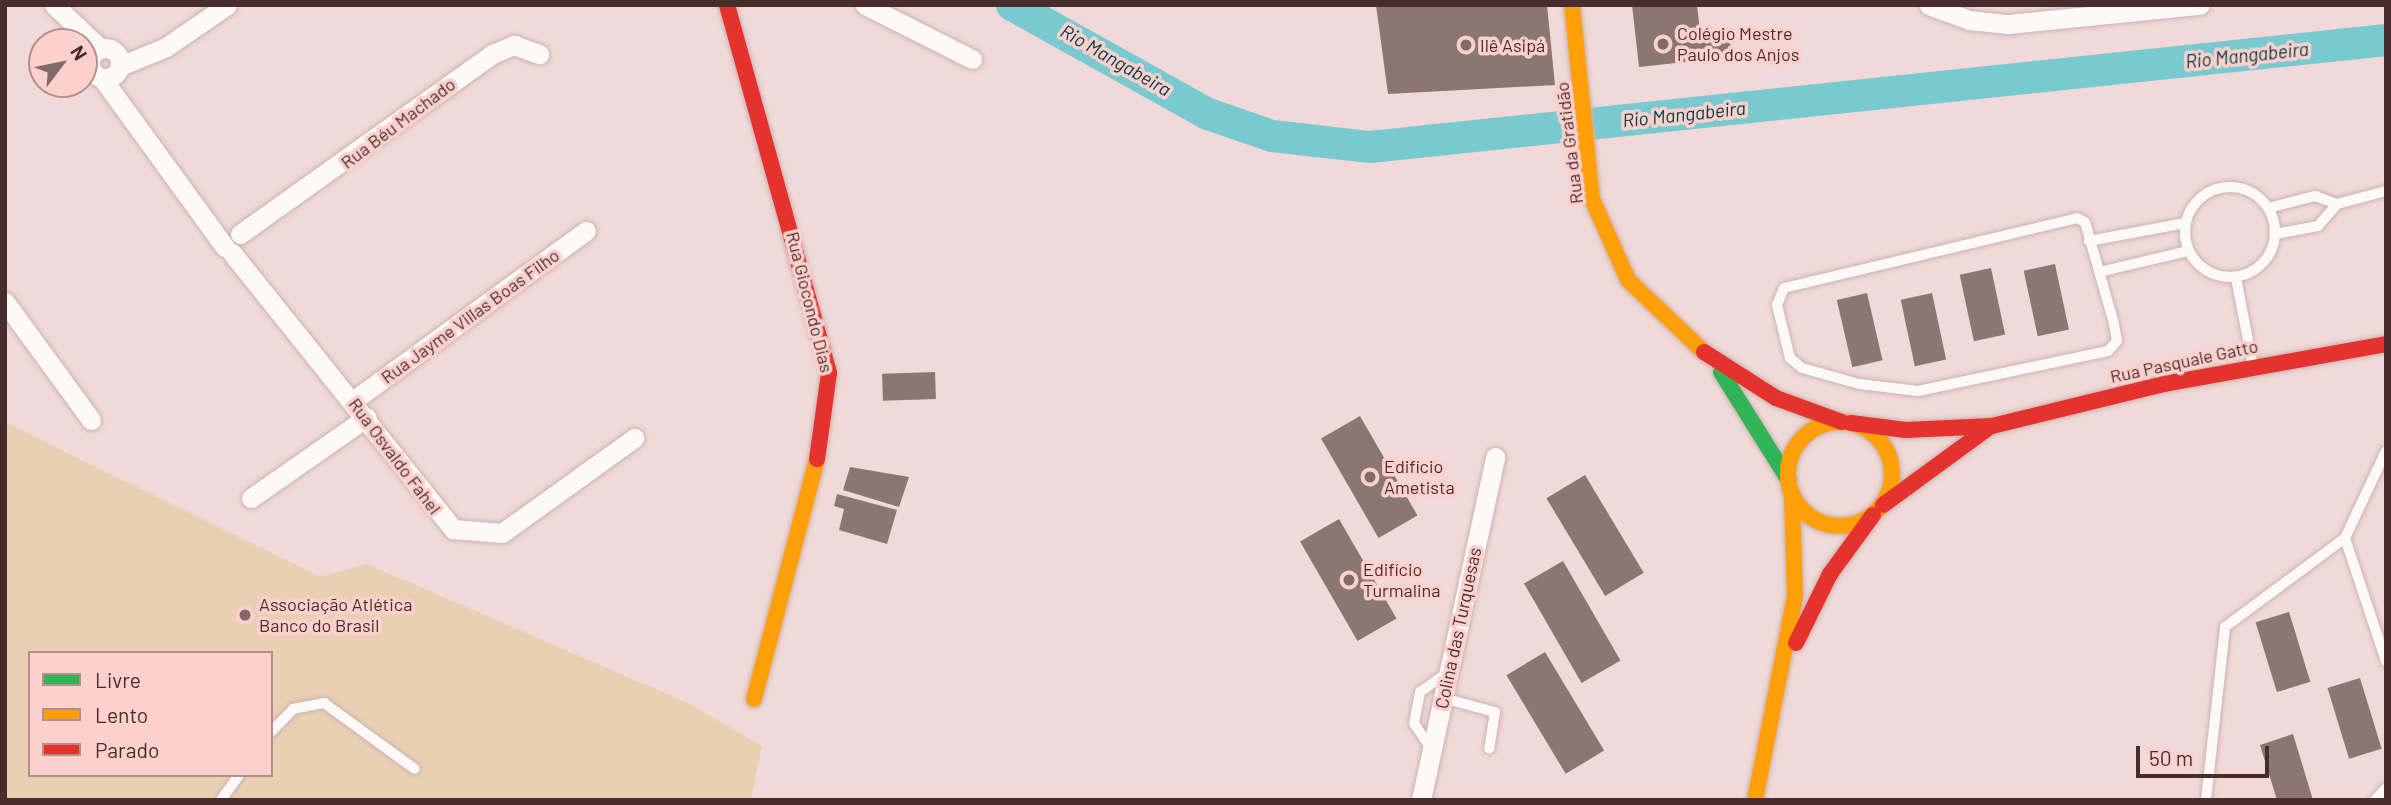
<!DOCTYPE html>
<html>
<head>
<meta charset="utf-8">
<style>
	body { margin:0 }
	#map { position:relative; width:2391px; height:805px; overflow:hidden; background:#f0d9d8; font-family:Barlow,sans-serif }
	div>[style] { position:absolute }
	.green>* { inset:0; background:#ead0b3 }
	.river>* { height:32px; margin:-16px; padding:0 16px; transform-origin:16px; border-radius:16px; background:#78c9d0 }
	.building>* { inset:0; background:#8b7772; transform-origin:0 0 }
	.roads { filter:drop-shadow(0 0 2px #cbb3b2) drop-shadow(0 0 2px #cbb3b2) }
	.lane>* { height:10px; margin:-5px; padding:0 5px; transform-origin:5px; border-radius:5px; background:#fdf9f9 }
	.lane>.ring { margin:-5px; padding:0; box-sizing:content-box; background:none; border:10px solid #fdf9f9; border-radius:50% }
	.street>* { height:19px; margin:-9.5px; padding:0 9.5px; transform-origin:9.5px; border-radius:9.5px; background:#fdf9f9 }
	.street>.ring { margin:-9.5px; padding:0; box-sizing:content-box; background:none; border:19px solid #fdf9f9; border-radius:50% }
	.fast>* { height:16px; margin:-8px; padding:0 8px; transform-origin:8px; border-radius:8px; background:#30b455 }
	.slow>* { height:16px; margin:-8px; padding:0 8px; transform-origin:8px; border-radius:8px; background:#ff9f0a }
	.slow>.ring { margin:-8px; padding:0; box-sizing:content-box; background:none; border:16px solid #ff9f0a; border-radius:50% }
	.jam>* { height:16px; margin:-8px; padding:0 8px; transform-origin:8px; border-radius:8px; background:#e5322d }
	.dots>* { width:19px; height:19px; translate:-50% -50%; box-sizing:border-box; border:4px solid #fbd0cd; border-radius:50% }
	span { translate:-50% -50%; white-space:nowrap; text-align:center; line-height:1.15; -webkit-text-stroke:7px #fbd0cd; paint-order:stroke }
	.poi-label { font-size:18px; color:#492d2c }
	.left { translate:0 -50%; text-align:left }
	.street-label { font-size:18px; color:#492d2c }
	.water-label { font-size:19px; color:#003c41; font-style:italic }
	.frame { position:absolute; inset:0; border:7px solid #492d2c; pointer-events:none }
	.legend { position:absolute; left:28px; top:651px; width:245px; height:126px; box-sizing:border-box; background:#fbd0cd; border:2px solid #b48f8d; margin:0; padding:9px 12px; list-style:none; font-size:21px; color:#492d2c }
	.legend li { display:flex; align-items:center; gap:14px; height:35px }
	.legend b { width:35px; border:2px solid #b48f8d }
	.north { position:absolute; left:28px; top:28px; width:70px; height:70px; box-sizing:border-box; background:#fbd0cd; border:2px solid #b48f8d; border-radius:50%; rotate:58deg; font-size:19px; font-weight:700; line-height:28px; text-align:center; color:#492d2c }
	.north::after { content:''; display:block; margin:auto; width:24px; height:32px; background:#836968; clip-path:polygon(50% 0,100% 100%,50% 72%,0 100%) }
	.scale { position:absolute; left:2136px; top:746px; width:133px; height:32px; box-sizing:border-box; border:4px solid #492d2c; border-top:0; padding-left:9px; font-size:21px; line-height:24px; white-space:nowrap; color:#492d2c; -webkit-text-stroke:5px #fbd0cd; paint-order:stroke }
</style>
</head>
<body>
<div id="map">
	<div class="green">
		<div style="clip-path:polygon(evenodd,5px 422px,320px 577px,367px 564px,688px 703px,762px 746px,751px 800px,5px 800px,5px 422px,30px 653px,271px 653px,271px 775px,30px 775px,30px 653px)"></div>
	</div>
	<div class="river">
		<div style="left:1012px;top:5px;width:224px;rotate:29.1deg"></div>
		<div style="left:1208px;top:114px;width:68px;rotate:19deg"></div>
		<div style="left:1272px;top:136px;width:99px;rotate:6.4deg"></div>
		<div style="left:1370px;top:147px;width:1022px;rotate:-6.01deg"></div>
	</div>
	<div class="building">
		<div style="clip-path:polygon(1376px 5px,1547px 5px,1555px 85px,1388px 94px)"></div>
		<div style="clip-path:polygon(1632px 5px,1697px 5px,1700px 31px,1728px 28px,1732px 57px,1639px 67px)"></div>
		<div style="left:2055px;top:264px;width:67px;height:32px;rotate:78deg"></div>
		<div style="left:1991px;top:268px;width:68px;height:32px;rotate:78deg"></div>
		<div style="left:1867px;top:293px;width:69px;height:31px;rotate:77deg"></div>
		<div style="left:1932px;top:293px;width:68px;height:32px;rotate:78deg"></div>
		<div style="left:935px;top:372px;width:27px;height:53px;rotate:88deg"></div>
		<div style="left:1360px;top:416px;width:115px;height:45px;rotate:60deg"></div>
		<div style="clip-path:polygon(850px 467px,909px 477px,899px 507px,843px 490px)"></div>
		<div style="left:1585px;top:475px;width:114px;height:45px;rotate:59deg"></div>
		<div style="clip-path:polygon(837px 494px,897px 510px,887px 544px,839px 530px,844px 509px,834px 506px)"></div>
		<div style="left:1339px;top:519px;width:115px;height:45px;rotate:60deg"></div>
		<div style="left:1563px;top:561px;width:115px;height:45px;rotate:60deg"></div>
		<div style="left:2289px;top:612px;width:73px;height:35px;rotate:73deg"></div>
		<div style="left:1545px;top:652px;width:115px;height:45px;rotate:59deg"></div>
		<div style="left:2360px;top:678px;width:74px;height:34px;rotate:73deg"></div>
		<div style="clip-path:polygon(2293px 734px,2313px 800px,2277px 800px,2260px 745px)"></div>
	</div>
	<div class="roads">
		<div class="lane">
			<div class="ring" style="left:2185px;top:187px;width:80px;height:80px"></div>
			<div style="left:2268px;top:208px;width:49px;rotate:-14.3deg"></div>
			<div style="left:2315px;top:196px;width:23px;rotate:20deg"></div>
			<div style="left:2077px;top:218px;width:9px;rotate:27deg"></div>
			<div style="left:2085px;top:222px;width:106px;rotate:74.1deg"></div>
			<div style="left:2114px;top:324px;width:17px;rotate:80deg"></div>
			<div style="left:2117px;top:341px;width:13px;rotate:132deg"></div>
			<div style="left:2108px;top:351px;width:194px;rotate:168.1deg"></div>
			<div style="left:1918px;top:391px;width:59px;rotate:-173.2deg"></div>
			<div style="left:1859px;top:384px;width:59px;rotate:-164.3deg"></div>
			<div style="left:1802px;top:368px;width:16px;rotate:-140deg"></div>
			<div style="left:1790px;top:358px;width:55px;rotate:-103.8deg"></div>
			<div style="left:1777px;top:305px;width:18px;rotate:-68deg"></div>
			<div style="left:1784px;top:288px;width:301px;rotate:-13.4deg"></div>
			<div style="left:2275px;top:234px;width:44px;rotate:-10.5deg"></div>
			<div style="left:2318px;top:226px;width:29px;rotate:-49deg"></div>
			<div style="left:2337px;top:204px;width:51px;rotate:-14.9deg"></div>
			<div style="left:2089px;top:241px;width:98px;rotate:-10.6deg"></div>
			<div style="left:2099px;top:272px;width:91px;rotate:-13.3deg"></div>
			<div style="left:2236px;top:278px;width:90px;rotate:79.1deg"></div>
			<div style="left:2345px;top:538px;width:130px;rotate:71.6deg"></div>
			<div style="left:1443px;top:698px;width:54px;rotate:15.1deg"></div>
			<div style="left:1495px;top:712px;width:37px;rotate:99deg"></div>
			<div style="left:271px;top:732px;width:32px;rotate:-46deg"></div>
			<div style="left:293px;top:709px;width:32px;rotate:-11deg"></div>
			<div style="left:324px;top:703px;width:112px;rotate:36deg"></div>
			<div style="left:1432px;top:750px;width:32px;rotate:-124deg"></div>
			<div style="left:1414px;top:723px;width:32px;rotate:-79deg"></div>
			<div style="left:1420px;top:692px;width:35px;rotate:-35deg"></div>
			<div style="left:221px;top:800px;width:31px;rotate:-54deg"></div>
			<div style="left:2206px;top:800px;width:174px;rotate:-83.7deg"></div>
			<div style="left:2225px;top:627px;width:149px;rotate:-36.6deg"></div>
			<div style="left:2345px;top:538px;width:96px;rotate:-64.8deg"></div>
			<div style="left:2375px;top:800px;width:16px;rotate:-47deg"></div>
		</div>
		<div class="street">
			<div style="left:54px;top:5px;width:64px;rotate:43.1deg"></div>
			<div style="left:865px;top:5px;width:120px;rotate:26.8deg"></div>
			<div style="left:1929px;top:5px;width:43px;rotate:20.6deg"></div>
			<div style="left:1969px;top:20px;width:39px;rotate:6deg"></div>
			<div style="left:2008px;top:24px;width:193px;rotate:-5.7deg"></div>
			<div class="ring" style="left:90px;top:48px;width:11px;height:11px"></div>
			<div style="left:120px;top:66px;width:50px;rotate:-22.4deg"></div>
			<div style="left:166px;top:47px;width:74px;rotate:-34.5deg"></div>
			<div style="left:102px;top:78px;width:209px;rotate:54deg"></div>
			<div style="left:240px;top:234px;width:310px;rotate:-35.5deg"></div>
			<div style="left:492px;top:54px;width:24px;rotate:-22deg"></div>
			<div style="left:514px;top:45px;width:27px;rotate:20deg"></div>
			<div style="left:232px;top:253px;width:354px;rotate:51.3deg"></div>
			<div style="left:453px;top:529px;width:49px;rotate:4.7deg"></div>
			<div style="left:502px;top:533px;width:163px;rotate:-35.7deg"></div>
			<div style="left:5px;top:302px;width:146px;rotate:53.9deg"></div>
			<div style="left:354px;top:400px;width:287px;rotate:-36.1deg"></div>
			<div style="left:251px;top:498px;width:141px;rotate:-34.9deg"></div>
			<div style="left:1421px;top:800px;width:351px;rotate:-77.8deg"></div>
		</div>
		<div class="fast">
			<div style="left:1721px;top:372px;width:128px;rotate:58deg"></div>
		</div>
		<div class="slow">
			<div style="left:1572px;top:5px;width:195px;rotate:84.1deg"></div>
			<div style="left:1592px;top:199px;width:89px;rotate:66deg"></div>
			<div style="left:1628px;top:280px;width:105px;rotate:43.5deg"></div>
			<div class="ring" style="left:1788px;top:422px;width:88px;height:88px"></div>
			<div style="left:754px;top:699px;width:248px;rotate:-75.3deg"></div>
			<div style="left:1755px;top:800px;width:208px;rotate:-78.9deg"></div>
			<div style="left:1795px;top:596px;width:102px;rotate:-91.7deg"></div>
		</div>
		<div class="jam">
			<div style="left:727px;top:5px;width:382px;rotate:74.5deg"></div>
			<div style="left:829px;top:373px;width:87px;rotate:97.9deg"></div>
			<div style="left:1704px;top:352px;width:85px;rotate:32.6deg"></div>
			<div style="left:1776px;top:398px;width:70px;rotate:20deg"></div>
			<div style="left:1851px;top:423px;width:55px;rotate:7.3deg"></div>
			<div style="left:1906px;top:430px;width:86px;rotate:-2.7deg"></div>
			<div style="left:1992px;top:426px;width:177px;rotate:-13.7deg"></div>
			<div style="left:2164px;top:384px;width:226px;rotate:-10.2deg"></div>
			<div style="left:1883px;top:505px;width:129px;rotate:-36.2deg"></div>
			<div style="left:1796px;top:643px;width:77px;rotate:-63.8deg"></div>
			<div style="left:1830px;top:574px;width:73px;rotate:-53.9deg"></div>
		</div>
	</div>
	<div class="dots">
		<div style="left:1663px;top:44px;background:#836968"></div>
		<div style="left:1466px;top:45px;background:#836968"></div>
		<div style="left:1370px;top:477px;background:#836968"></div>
		<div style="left:1349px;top:580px;background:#836968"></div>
		<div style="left:245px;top:615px;background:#836968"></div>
	</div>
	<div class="poi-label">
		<span class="left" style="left:1677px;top:44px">Colégio Mestre<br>Paulo dos Anjos</span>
		<span class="left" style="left:1480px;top:45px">Ilê Asipá</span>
		<span class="left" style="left:1384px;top:477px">Edifício<br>Ametista</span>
		<span class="left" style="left:1363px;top:580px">Edifício<br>Turmalina</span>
		<span class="left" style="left:259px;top:615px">Associação Atlética<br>Banco do Brasil</span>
	</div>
	<div class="street-label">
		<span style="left:398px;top:123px;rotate:-37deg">Rua Béu Machado</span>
		<span style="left:1569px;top:143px;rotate:-97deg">Rua da Gratidão</span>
		<span style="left:810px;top:302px;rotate:76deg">Rua Giocondo Dias</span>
		<span style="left:470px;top:316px;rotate:-36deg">Rua Jayme Villas Boas Filho</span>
		<span style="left:2184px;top:361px;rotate:-12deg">Rua Pasquale Gatto</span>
		<span style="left:395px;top:456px;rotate:53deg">Rua Osvaldo Fahel</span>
		<span style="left:1458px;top:628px;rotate:-78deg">Colina das Turquesas</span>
	</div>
	<div class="water-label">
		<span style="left:2247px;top:55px;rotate:-6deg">Rio Mangabeira</span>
		<span style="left:1116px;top:60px;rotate:30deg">Rio Mangabeira</span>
		<span style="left:1684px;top:114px;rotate:-6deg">Rio Mangabeira</span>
	</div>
	<div class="frame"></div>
	<ul class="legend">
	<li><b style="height:9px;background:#30b455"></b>Livre</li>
	<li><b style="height:9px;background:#ff9f0a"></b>Lento</li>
	<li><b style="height:9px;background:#e5322d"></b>Parado</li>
	</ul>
	<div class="north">N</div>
	<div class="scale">50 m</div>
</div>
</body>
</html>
